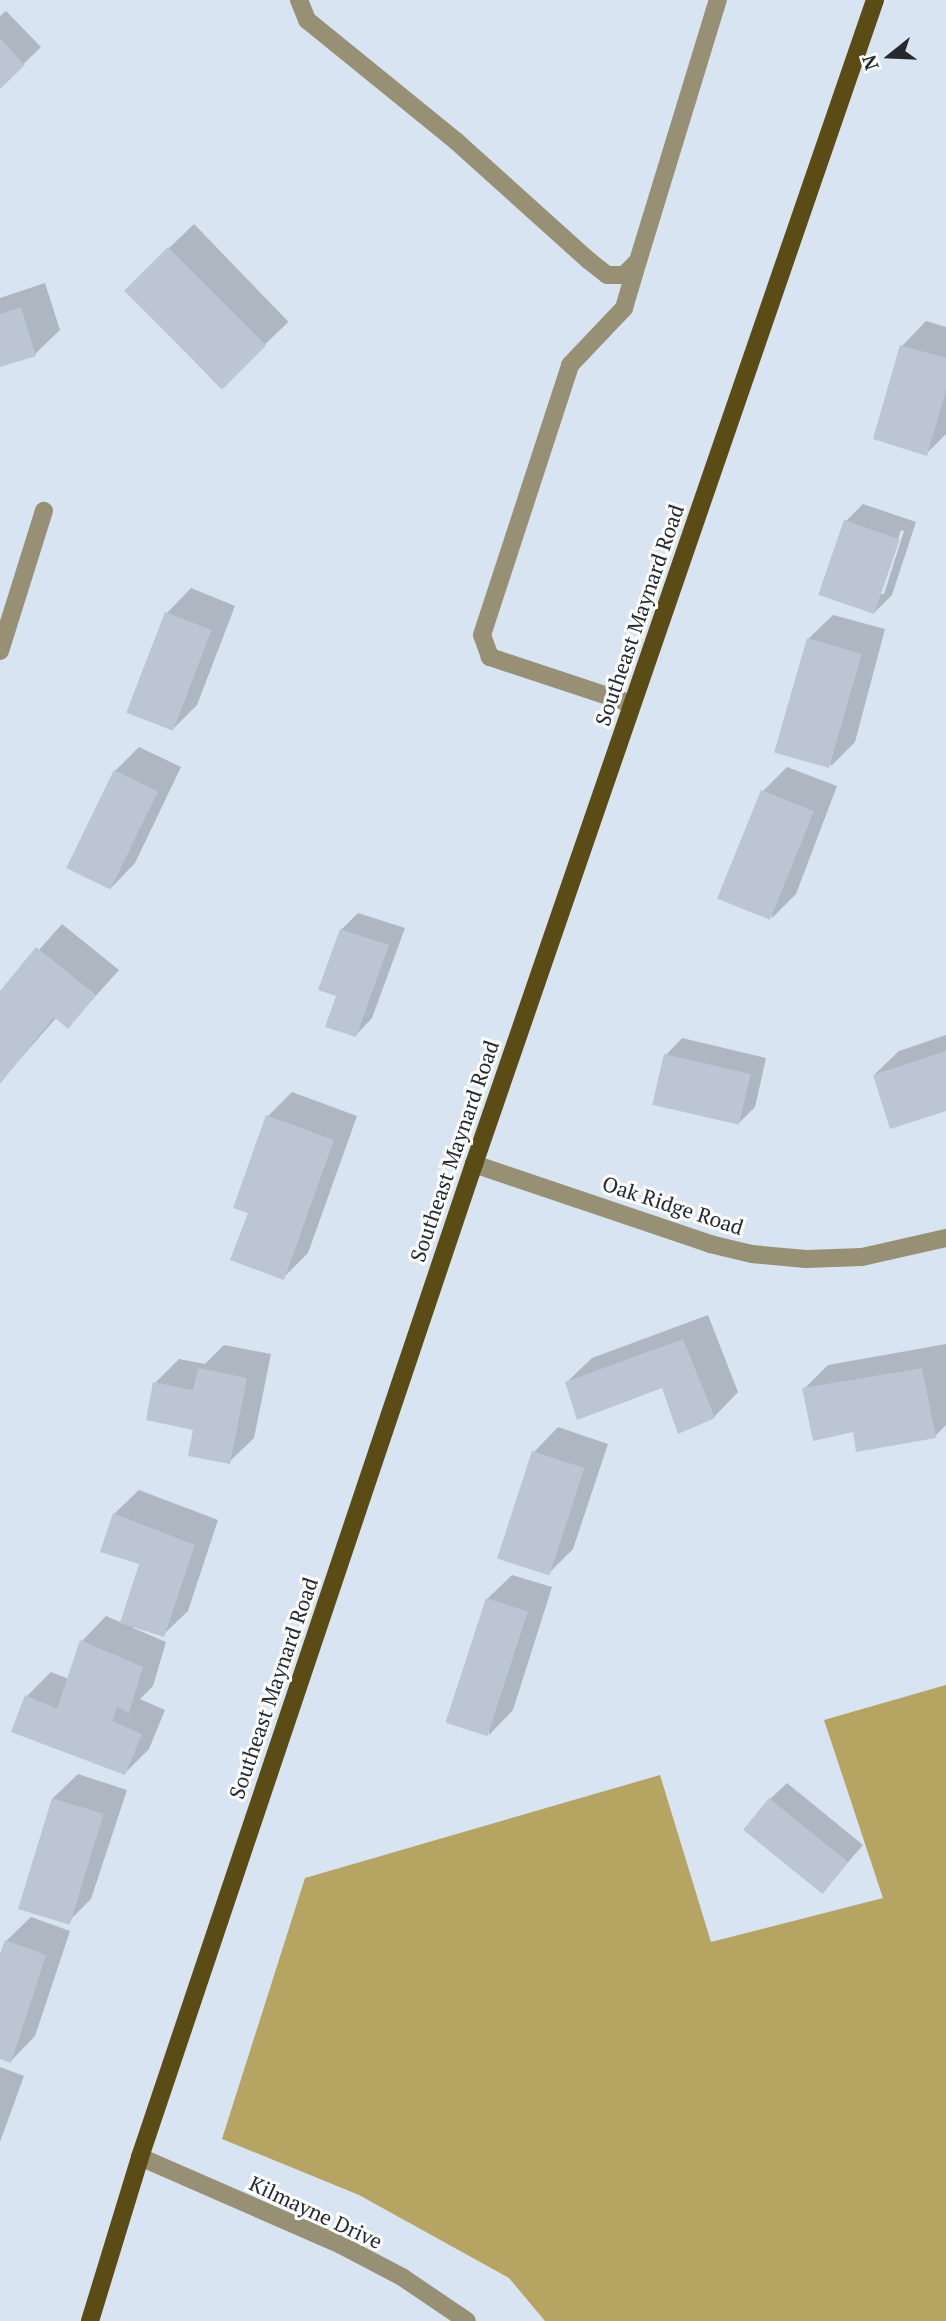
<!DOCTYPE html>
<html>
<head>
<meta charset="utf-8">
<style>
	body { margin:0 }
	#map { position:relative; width:946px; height:2321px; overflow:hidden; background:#d9e4f2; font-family:"PT Serif",serif }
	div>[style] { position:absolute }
	.forest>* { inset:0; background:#b6a462 }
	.shadow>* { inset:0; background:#0003; transform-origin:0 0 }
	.building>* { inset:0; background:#bbc5d4; transform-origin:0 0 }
	.minor>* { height:18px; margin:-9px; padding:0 9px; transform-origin:9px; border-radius:9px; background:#979075 }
	.major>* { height:18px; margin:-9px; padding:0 9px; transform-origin:9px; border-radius:9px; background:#5a4c14 }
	span { translate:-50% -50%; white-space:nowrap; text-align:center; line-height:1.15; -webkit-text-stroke:6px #fff; paint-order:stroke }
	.street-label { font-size:21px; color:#262a30 }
	.north { position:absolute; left:855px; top:21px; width:70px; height:70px; -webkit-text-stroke:5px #fff; paint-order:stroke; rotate:252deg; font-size:19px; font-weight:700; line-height:28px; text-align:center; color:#262a30 }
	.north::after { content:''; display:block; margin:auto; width:24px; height:32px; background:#262a30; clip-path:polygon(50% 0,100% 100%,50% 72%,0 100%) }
</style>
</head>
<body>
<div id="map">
	<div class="forest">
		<div style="clip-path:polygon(946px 1685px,946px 2321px,545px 2321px,509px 2278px,359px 2195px,222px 2139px,305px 1878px,660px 1775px,711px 1942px,883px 1898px,824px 1720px)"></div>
	</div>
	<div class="shadow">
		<div style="clip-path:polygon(6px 11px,41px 47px,0 87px,0 16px)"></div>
		<div style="left:194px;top:224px;width:136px;height:95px;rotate:46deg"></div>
		<div style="clip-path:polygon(45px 283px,60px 330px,35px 354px,0 366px,0 298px)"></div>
		<div style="clip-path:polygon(926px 321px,946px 327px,946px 434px,926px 454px,902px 346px)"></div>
		<div style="clip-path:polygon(evenodd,863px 504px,916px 522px,892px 595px,875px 612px,822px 594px,846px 521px,863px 504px,901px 530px,904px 531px,884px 594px,880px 594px,901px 530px)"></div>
		<div style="clip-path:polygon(191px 588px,235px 606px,197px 705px,172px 730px,167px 613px)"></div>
		<div style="clip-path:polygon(833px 615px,885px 629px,855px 742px,831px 766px,808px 639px)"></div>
		<div style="clip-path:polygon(139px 747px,181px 767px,135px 863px,111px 888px,115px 771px)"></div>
		<div style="clip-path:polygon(787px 767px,837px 786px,796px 894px,772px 918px,763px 791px)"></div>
		<div style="clip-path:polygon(358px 913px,405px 928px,372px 1018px,356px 1035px,338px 995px,341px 930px)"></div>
		<div style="clip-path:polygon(62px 924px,119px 970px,68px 1027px,57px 1017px,0 1082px,0 994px)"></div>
		<div style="clip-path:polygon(946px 1035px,946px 1109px,874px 1075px,899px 1051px)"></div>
		<div style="clip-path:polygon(682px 1038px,766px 1058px,755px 1107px,739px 1123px,666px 1055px)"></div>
		<div style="clip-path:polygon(292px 1092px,357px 1116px,308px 1253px,283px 1278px,250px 1212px,268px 1116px)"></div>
		<div style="clip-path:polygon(708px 1315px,738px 1392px,714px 1417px,663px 1385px,567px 1382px,592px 1358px)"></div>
		<div style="clip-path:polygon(946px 1344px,946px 1425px,935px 1436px,854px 1430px,804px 1389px,828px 1365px)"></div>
		<div style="clip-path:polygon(224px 1345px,271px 1354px,254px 1438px,229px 1462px,155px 1383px,179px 1359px,205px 1364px)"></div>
		<div style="clip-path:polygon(558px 1427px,608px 1444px,573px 1549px,548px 1574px,534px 1452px)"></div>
		<div style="clip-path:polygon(139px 1490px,218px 1520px,188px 1611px,163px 1635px,134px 1625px,133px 1628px,166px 1642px,153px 1686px,140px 1699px,165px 1710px,149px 1749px,125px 1773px,27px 1696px,51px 1672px,69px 1679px,82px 1641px,106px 1616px,122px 1623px,141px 1563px,114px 1514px)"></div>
		<div style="clip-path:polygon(512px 1575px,552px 1587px,513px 1710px,489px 1735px,487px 1599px)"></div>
		<div style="clip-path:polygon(78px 1774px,127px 1790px,91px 1899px,67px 1923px,53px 1798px)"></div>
		<div style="clip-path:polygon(787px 1783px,863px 1845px,822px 1892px,770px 1799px)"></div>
		<div style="clip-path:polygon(31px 1917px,70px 1931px,35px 2036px,11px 2061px,0 2058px,0 1959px,6px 1941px)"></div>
		<div style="clip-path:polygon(0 2067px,24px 2076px,0 2142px)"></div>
	</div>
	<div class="building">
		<div style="clip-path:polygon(0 38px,25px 65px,0 89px)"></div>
		<div style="left:168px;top:247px;width:139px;height:62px;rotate:45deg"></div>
		<div style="clip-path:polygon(21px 307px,36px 356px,0 367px,0 314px)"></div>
		<div style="clip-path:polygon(900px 345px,946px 358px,946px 390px,927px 456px,873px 439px)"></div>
		<div style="left:844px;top:520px;width:59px;height:79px;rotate:19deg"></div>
		<div style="left:165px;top:612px;width:50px;height:108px;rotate:21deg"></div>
		<div style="left:807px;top:638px;width:57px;height:119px;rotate:16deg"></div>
		<div style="left:114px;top:770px;width:49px;height:109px;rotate:26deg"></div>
		<div style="left:761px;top:790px;width:57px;height:117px;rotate:22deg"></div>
		<div style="clip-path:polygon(340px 929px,389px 945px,356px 1037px,325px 1027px,336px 996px,318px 990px)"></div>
		<div style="clip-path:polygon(36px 947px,96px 995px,68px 1029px,54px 1017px,0 1084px,0 991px)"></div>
		<div style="clip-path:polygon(946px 1051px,946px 1111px,890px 1129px,873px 1075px)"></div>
		<div style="left:664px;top:1054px;width:89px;height:52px;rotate:13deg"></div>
		<div style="clip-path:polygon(266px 1115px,334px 1140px,284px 1280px,230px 1260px,248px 1213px,233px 1208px)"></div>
		<div style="clip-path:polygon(683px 1339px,715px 1418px,678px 1434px,662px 1388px,577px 1420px,565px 1382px)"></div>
		<div style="clip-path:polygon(198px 1368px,247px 1378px,230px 1464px,188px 1456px,193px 1430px,146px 1420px,153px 1382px,193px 1390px)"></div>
		<div style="clip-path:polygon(922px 1368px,936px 1438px,856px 1452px,853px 1432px,813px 1441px,802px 1388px)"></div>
		<div style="left:532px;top:1451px;width:55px;height:113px;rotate:18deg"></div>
		<div style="clip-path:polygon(113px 1513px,195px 1545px,164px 1637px,120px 1623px,139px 1564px,100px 1552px)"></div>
		<div style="left:486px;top:1598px;width:44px;height:131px;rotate:18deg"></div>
		<div style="clip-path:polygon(80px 1640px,143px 1667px,129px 1713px,117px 1707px,112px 1721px,142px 1734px,125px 1775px,11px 1732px,25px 1695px,57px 1709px)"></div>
		<div style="left:52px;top:1798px;width:54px;height:116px;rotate:17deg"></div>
		<div style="left:769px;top:1798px;width:102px;height:41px;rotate:39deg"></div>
		<div style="clip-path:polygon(5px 1940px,46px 1955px,11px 2063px,0 2059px,0 1954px)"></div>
	</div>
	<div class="minor">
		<div style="left:299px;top:0;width:22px;rotate:68deg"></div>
		<div style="left:307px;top:20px;width:192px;rotate:39.1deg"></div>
		<div style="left:456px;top:141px;width:178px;rotate:42deg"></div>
		<div style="left:588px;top:260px;width:24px;rotate:38deg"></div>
		<div style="left:607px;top:275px;width:17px"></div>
		<div style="left:624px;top:275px;width:20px;rotate:-45deg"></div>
		<div style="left:638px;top:261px;width:273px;rotate:-73deg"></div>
		<div style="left:0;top:651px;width:147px;rotate:-72.6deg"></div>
		<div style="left:632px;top:704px;width:150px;rotate:-161.7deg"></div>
		<div style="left:490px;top:657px;width:23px;rotate:-110deg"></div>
		<div style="left:482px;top:635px;width:284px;rotate:-71.9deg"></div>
		<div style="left:570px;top:365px;width:79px;rotate:-46.5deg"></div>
		<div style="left:624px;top:308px;width:46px;rotate:-73.5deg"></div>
		<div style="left:474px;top:1164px;width:249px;rotate:18.7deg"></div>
		<div style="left:710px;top:1244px;width:43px;rotate:13.4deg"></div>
		<div style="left:752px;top:1254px;width:54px;rotate:5.3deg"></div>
		<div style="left:806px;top:1259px;width:56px;rotate:-2deg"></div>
		<div style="left:862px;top:1257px;width:86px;rotate:-12.7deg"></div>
		<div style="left:140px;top:2157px;width:219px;rotate:23.6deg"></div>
		<div style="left:341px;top:2245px;width:69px;rotate:27.7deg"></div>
		<div style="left:402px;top:2277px;width:78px;rotate:34.1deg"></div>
	</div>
	<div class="major">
		<div style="left:90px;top:2321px;width:171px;rotate:-73deg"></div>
		<div style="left:140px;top:2157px;width:1048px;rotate:-71.41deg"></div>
		<div style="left:474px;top:1164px;width:1231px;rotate:-70.99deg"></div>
	</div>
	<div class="street-label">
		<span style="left:639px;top:615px;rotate:-71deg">Southeast Maynard Road</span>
		<span style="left:454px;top:1151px;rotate:-71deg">Southeast Maynard Road</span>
		<span style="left:673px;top:1205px;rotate:18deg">Oak Ridge Road</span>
		<span style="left:273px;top:1688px;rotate:-71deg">Southeast Maynard Road</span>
		<span style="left:316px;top:2212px;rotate:25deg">Kilmayne Drive</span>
	</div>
	<div class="north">N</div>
</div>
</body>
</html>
